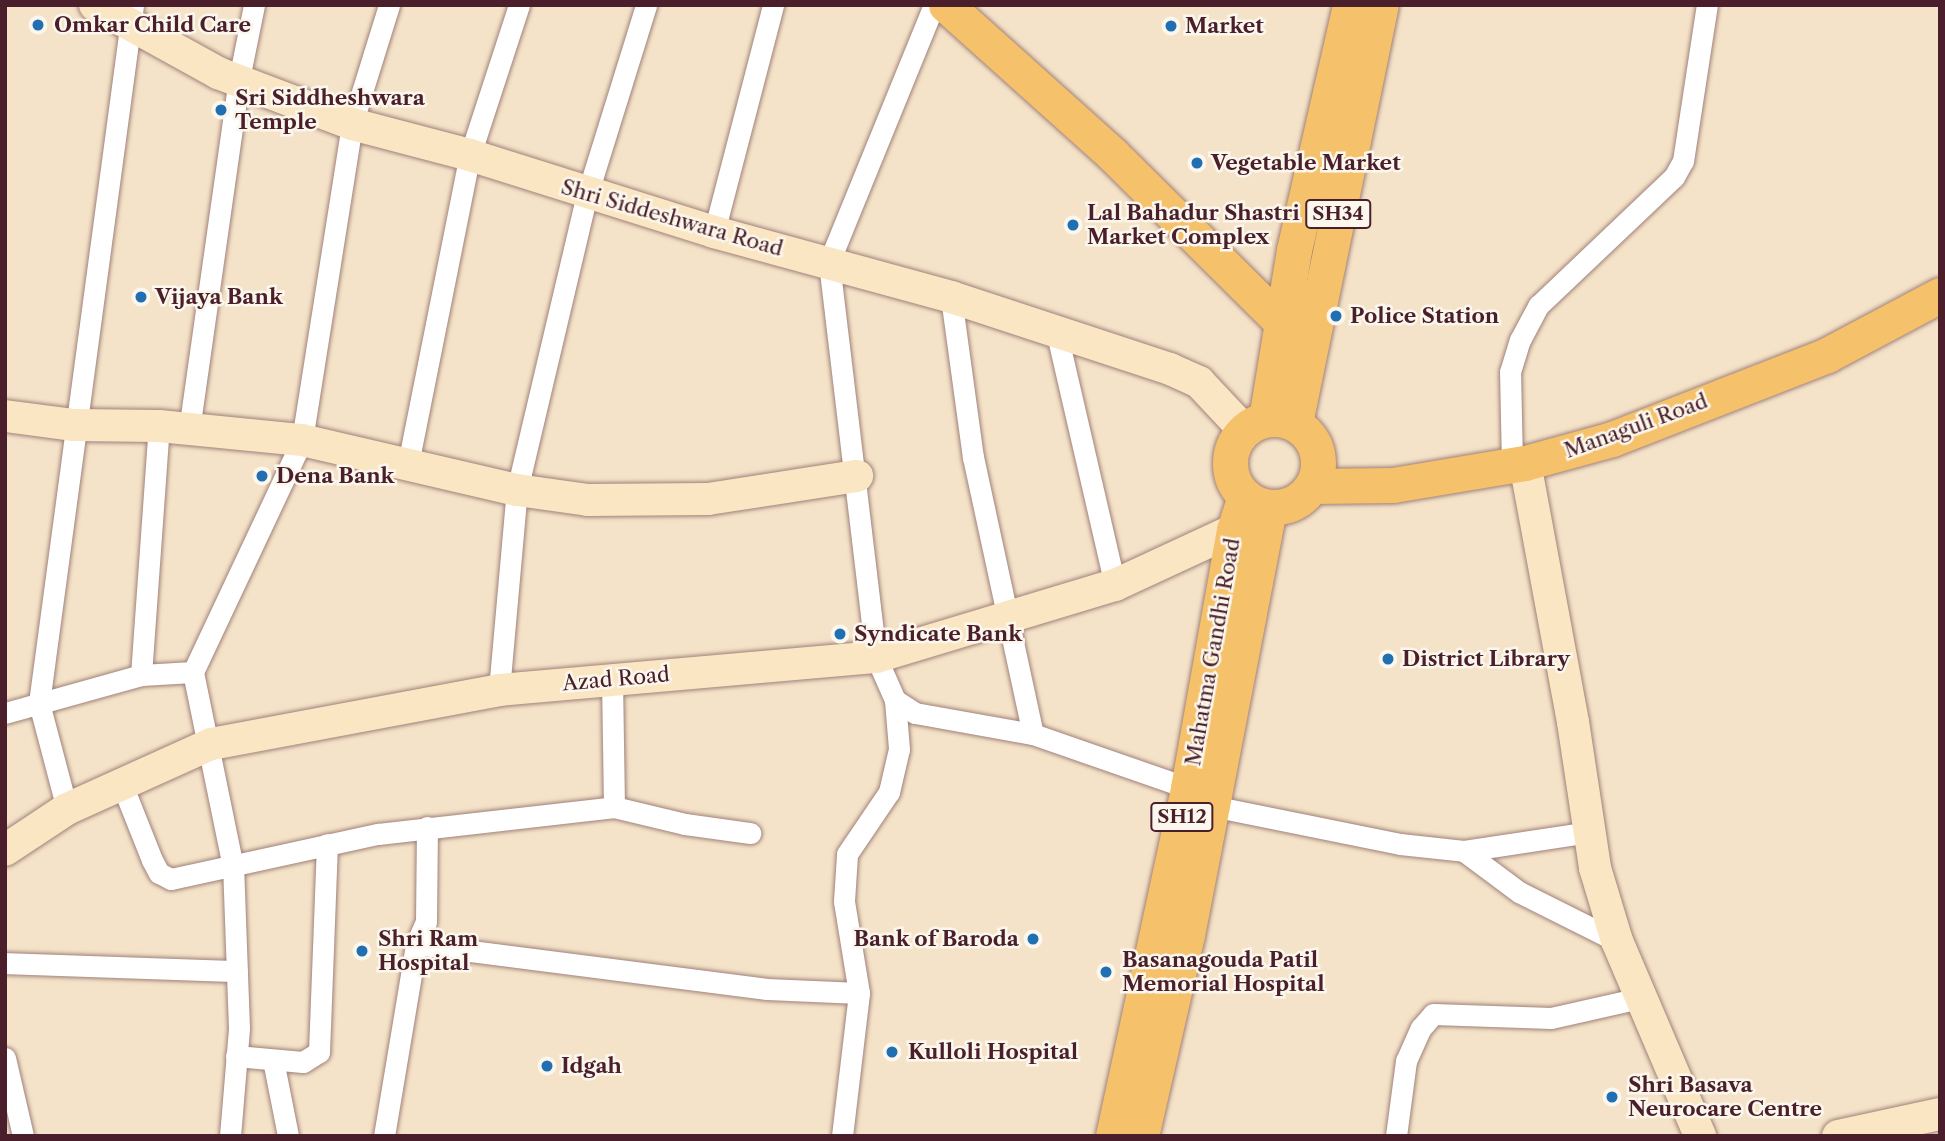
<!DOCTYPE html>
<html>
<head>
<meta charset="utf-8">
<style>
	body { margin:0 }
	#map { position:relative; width:1945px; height:1141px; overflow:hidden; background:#f5e3c9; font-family:"Libre Caslon Text",serif }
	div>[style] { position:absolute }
	.roads { filter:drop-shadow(0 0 2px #a0817a) drop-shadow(0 0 2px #a0817a) }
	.street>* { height:21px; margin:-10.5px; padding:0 10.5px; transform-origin:10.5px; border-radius:10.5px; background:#fff }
	.secondary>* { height:32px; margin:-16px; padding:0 16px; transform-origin:16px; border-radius:16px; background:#fbe6c4 }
	.primary>* { height:35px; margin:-17.5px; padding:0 17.5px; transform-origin:17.5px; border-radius:17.5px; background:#f5c16b }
	.primary>.ring { margin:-17.5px; padding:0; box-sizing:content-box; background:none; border:35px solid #f5c16b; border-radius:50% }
	.dots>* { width:19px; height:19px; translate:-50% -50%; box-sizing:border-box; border:4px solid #fbf7ec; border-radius:50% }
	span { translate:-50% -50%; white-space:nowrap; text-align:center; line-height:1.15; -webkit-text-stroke:5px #fbf7ec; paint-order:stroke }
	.shield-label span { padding:2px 5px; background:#fbf7ec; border:2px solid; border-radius:5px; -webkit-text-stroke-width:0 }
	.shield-label { font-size:19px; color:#4a1f2b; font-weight:700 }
	.poi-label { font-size:21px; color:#4a1f2b; font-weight:700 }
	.left { translate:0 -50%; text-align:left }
	.right { translate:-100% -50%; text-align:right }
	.street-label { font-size:21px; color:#4a1f2b }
	.frame { position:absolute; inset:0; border:7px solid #4a1f2b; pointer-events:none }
</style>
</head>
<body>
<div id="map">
	<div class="roads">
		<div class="street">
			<div style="left:714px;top:232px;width:235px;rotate:-75.4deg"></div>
			<div style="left:951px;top:297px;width:162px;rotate:82.2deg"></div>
			<div style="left:973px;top:457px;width:283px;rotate:77.8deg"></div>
			<div style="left:1057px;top:334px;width:258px;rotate:77deg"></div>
			<div style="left:189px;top:430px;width:355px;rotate:-81.9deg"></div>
			<div style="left:239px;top:79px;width:76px;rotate:-78.5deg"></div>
			<div style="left:408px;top:464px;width:315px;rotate:-78.7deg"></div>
			<div style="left:470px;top:155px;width:158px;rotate:-71.9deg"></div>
			<div style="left:1512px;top:465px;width:93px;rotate:-91.2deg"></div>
			<div style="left:1510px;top:372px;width:34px;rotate:-73deg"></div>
			<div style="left:1520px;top:340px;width:40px;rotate:-62deg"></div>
			<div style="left:1539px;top:305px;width:186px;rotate:-43.5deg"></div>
			<div style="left:1674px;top:177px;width:18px;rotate:-61deg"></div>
			<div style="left:1683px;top:161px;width:158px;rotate:-81.3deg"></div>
			<div style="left:141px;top:675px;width:250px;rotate:-85.9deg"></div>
			<div style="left:612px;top:679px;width:128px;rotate:89.1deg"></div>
			<div style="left:499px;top:690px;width:201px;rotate:-84.9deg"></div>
			<div style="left:517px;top:490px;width:303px;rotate:-76.7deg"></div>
			<div style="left:587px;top:195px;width:199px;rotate:-72.7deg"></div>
			<div style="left:895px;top:700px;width:24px;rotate:33deg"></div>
			<div style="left:915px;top:713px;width:120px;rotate:10.1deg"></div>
			<div style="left:1033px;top:734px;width:164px;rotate:19.2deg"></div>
			<div style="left:5px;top:713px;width:141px;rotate:-15.6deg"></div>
			<div style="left:141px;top:675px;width:52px;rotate:-3.3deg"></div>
			<div style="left:121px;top:782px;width:84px;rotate:68.3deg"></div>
			<div style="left:152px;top:860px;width:15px;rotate:62deg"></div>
			<div style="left:159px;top:873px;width:13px;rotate:27deg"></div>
			<div style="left:171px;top:879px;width:212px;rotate:-12.3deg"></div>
			<div style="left:378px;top:834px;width:238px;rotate:-6.5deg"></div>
			<div style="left:614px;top:807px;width:73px;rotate:13.5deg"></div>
			<div style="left:685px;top:824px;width:66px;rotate:7.9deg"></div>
			<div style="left:1212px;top:806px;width:192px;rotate:11.4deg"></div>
			<div style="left:1400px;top:844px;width:64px;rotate:6.2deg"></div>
			<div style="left:1464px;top:851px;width:126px;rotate:-8.6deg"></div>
			<div style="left:67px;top:809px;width:110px;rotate:-104.8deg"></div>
			<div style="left:39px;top:703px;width:704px;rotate:-82.33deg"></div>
			<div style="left:1464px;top:851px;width:69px;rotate:36.7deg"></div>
			<div style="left:1519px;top:892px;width:110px;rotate:26.6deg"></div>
			<div style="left:416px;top:944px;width:354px;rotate:7.3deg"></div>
			<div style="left:767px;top:989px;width:92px;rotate:2.5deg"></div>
			<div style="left:5px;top:963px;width:232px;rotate:2deg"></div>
			<div style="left:236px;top:1056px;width:67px;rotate:5.1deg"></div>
			<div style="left:303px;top:1062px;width:19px;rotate:-32deg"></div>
			<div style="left:319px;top:1052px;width:208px;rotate:-87.8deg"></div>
			<div style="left:5px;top:1058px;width:80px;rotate:77deg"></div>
			<div style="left:273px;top:1060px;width:77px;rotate:78.8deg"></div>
			<div style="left:230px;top:1136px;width:108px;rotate:-85.2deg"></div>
			<div style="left:239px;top:1028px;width:161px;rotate:-92.1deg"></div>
			<div style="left:233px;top:867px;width:199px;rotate:-101.6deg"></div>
			<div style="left:193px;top:672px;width:256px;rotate:-64.8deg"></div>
			<div style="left:302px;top:440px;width:320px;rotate:-81deg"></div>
			<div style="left:352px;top:124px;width:125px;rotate:-72.7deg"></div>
			<div style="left:384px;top:1136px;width:195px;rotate:-80.5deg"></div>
			<div style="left:416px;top:944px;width:24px;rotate:-66deg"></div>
			<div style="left:426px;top:922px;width:95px;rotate:-89.4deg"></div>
			<div style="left:842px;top:1136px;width:144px;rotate:-83.2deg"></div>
			<div style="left:859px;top:993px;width:93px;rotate:-99.3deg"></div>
			<div style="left:844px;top:901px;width:47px;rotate:-86.3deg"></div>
			<div style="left:847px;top:854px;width:75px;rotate:-55.9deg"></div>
			<div style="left:889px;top:792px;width:44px;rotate:-76.9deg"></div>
			<div style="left:899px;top:749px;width:49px;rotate:-94.7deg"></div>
			<div style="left:895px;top:700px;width:47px;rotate:-113.8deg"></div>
			<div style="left:876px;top:657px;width:398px;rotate:-96.8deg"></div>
			<div style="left:829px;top:262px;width:278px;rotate:-67.8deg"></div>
			<div style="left:1396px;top:1136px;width:76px;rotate:-82.4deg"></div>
			<div style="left:1406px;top:1061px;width:36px;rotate:-66deg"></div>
			<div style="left:1421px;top:1028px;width:18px;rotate:-49deg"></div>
			<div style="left:1433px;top:1014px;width:118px;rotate:1.9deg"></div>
			<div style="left:1551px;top:1018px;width:91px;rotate:-12.7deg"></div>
		</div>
		<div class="secondary">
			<div style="left:95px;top:5px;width:141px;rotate:28.9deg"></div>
			<div style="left:218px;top:73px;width:143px;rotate:20.8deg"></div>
			<div style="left:352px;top:124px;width:122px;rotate:14.7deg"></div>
			<div style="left:470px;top:155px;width:256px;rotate:17.5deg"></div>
			<div style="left:714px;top:232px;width:246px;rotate:15.3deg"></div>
			<div style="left:951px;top:297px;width:231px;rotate:18.2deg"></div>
			<div style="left:1170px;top:369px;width:32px;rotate:24deg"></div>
			<div style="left:1199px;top:382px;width:66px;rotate:46.8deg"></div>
			<div style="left:5px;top:416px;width:70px;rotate:7.4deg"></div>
			<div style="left:74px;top:425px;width:85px;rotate:0.7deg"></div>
			<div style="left:159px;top:426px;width:144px;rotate:5.6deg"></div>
			<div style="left:302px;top:440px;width:221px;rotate:13.1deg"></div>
			<div style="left:517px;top:490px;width:72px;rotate:8deg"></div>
			<div style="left:588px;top:500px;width:120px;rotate:-0.5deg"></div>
			<div style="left:708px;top:499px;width:151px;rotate:-8.8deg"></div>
			<div style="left:1525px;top:463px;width:263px;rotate:79.5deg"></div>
			<div style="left:1573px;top:722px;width:148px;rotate:81.4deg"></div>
			<div style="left:1595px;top:868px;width:76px;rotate:73.2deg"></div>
			<div style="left:1617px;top:941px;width:212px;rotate:66.9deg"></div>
			<div style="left:5px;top:850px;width:74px;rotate:-33.5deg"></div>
			<div style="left:67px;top:809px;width:158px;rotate:-24.3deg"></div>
			<div style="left:211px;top:744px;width:293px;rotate:-10.6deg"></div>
			<div style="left:499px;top:690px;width:378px;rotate:-5deg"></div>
			<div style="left:876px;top:657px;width:250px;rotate:-16.8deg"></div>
			<div style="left:1115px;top:585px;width:131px;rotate:-24.8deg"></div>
			<div style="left:1838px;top:1136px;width:104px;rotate:-12.2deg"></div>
		</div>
		<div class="primary">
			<div style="left:946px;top:5px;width:224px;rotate:41.9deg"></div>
			<div style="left:1113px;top:155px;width:235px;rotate:44.8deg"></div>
			<div class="ring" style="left:1230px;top:419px;width:53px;height:53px"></div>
			<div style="left:1266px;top:419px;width:171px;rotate:-80.6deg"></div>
			<div style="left:1294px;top:250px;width:251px;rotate:-77.1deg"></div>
			<div style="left:1295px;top:423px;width:427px;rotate:-78.4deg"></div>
			<div style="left:1313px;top:486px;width:80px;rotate:-0.7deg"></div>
			<div style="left:1393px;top:485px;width:134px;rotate:-9.5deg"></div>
			<div style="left:1525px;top:463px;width:90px;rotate:-15.4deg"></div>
			<div style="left:1612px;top:439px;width:231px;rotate:-21.3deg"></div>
			<div style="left:1827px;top:355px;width:128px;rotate:-28deg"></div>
			<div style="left:1113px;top:1136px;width:356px;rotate:-77.8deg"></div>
			<div style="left:1188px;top:788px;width:262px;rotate:-79.9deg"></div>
			<div style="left:1234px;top:530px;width:35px;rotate:-72deg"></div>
			<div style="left:1141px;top:1136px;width:206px;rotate:-77.1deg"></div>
			<div style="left:1187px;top:935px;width:435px;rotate:-79.1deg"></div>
		</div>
	</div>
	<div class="dots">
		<div style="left:38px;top:25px;background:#1f6fb2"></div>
		<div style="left:1171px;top:26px;background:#1f6fb2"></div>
		<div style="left:221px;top:110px;background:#1f6fb2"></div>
		<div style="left:1197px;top:163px;background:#1f6fb2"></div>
		<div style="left:1073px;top:225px;background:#1f6fb2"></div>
		<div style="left:141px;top:297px;background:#1f6fb2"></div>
		<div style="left:1336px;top:316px;background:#1f6fb2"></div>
		<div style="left:262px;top:476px;background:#1f6fb2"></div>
		<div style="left:840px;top:634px;background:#1f6fb2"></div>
		<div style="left:1388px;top:659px;background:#1f6fb2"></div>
		<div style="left:1033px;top:939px;background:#1f6fb2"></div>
		<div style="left:362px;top:951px;background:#1f6fb2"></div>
		<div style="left:1106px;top:972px;background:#1f6fb2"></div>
		<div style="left:892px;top:1052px;background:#1f6fb2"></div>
		<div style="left:547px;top:1066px;background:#1f6fb2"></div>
		<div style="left:1612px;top:1097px;background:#1f6fb2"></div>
	</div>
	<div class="shield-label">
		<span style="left:1338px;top:214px">SH34</span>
		<span style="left:1182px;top:817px">SH12</span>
	</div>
	<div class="poi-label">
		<span class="left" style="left:54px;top:25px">Omkar Child Care</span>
		<span class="left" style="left:1185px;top:26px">Market</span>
		<span class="left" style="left:235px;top:110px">Sri Siddheshwara<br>Temple</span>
		<span class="left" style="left:1211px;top:163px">Vegetable Market</span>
		<span class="left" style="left:1087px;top:225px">Lal Bahadur Shastri<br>Market Complex</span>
		<span class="left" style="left:155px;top:297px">Vijaya Bank</span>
		<span class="left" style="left:1350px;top:316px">Police Station</span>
		<span class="left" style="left:276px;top:476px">Dena Bank</span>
		<span class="left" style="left:854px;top:634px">Syndicate Bank</span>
		<span class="left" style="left:1402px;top:659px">District Library</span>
		<span class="left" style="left:378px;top:951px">Shri Ram<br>Hospital</span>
		<span class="right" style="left:1019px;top:939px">Bank of Baroda</span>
		<span class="left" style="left:1122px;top:972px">Basanagouda Patil<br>Memorial Hospital</span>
		<span class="left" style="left:908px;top:1052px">Kulloli Hospital</span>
		<span class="left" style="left:561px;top:1066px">Idgah</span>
		<span class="left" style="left:1628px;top:1097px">Shri Basava<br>Neurocare Centre</span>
	</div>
	<div class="street-label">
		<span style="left:672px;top:218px;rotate:16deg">Shri Siddeshwara Road</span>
		<span style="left:1636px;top:426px;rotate:-20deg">Managuli Road</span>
		<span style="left:1213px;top:652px;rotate:-80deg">Mahatma Gandhi Road</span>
		<span style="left:616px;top:679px;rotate:-5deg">Azad Road</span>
	</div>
	<div class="frame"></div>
</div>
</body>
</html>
